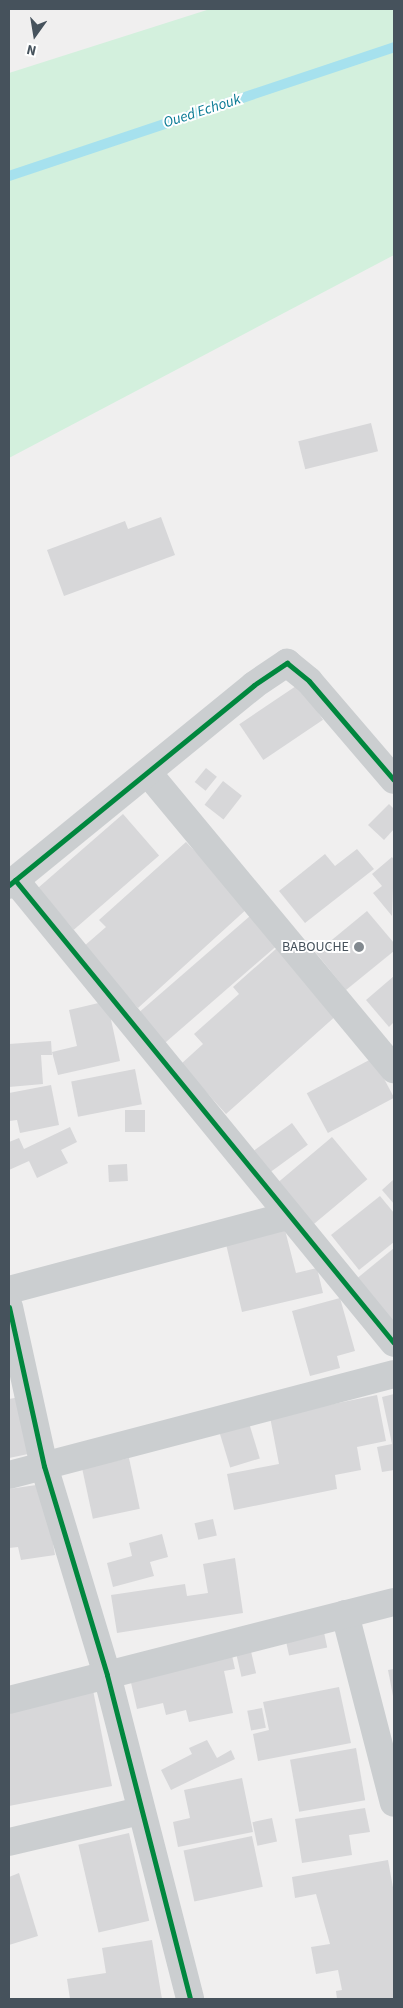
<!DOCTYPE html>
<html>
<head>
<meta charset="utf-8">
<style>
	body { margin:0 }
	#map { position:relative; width:403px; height:2008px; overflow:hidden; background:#f0efef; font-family:"Source Sans 3",sans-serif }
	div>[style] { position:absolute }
	.green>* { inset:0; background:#d3f0dd }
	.stream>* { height:10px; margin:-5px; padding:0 5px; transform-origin:5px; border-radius:5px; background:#a6e1ee }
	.building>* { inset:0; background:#d7d7d9; transform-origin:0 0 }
	.street>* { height:28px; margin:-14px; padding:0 14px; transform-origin:14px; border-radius:14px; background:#cbced0 }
	.cycleway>* { height:5px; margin:-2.5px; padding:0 2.5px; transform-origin:2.5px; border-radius:2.5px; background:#00873e }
	.dots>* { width:14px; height:14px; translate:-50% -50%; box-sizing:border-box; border:2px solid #fff; border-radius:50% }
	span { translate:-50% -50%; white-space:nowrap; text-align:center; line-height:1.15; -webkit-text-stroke:4px #fff; paint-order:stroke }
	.poi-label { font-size:14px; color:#46525c }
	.right { translate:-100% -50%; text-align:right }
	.water-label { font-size:15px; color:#0a7b95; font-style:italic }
	.frame { position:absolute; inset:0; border:10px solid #46525c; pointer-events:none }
	.north { position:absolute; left:10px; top:10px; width:50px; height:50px; -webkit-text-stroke:4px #fff; paint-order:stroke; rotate:193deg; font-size:14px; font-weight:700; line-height:20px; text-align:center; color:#46525c }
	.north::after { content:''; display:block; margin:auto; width:18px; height:22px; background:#46525c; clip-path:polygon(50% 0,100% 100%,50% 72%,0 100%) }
</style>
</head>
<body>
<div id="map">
	<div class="green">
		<div style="clip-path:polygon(210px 9px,394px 9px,394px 255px,9px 458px,9px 73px)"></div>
	</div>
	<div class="stream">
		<div style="left:9px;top:176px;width:406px;rotate:-18.5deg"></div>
	</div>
	<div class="building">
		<div style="left:371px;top:423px;width:29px;height:75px;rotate:76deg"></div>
		<div style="clip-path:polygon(161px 517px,175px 555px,64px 596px,47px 550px,125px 521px,128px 529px)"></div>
		<div style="left:299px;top:684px;width:43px;height:72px;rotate:56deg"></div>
		<div style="left:206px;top:768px;width:14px;height:18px;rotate:39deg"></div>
		<div style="left:223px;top:781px;width:24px;height:30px;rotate:38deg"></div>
		<div style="clip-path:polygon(389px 804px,394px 809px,394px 829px,384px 840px,368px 825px)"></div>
		<div style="left:123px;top:814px;width:55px;height:113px;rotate:49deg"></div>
		<div style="clip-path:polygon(186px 842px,249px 907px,138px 1008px,83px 947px,106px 927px,99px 920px)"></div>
		<div style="clip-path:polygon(357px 849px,374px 869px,305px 923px,279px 891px,325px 854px,335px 866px)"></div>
		<div style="clip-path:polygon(392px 857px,394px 860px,392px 916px,373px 893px,382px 886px,372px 874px)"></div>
		<div style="clip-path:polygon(367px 911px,394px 943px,394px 951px,346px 990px,316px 953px)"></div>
		<div style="left:250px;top:916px;width:40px;height:148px;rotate:49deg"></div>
		<div style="clip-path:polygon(277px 948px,338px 1014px,226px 1114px,181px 1064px,203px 1044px,194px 1034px,239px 994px,233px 987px)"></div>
		<div style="clip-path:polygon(394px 976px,394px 1022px,389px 1027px,366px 1000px)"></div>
		<div style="clip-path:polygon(107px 1001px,120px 1061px,58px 1075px,52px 1052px,77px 1046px,69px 1010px)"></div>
		<div style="clip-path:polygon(51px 1041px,52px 1055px,41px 1055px,43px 1084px,9px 1087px,9px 1044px)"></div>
		<div style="left:373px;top:1058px;width:45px;height:75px;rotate:62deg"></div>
		<div style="left:135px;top:1069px;width:36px;height:65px;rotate:79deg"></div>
		<div style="clip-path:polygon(51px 1085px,59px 1125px,20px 1133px,17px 1120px,9px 1121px,9px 1093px)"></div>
		<div style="left:125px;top:1110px;width:20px;height:22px"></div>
		<div style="left:292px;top:1123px;width:27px;height:50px;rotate:54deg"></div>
		<div style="clip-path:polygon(70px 1127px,77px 1142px,61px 1150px,68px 1163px,37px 1178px,29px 1161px,9px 1170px,9px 1142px,19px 1138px,24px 1149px)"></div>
		<div style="left:332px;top:1137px;width:55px;height:71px;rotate:50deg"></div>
		<div style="left:127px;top:1164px;width:17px;height:19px;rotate:87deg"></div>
		<div style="clip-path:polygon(394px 1179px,394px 1204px,382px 1190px)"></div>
		<div style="clip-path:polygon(380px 1196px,394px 1213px,394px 1242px,359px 1270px,331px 1235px)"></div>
		<div style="clip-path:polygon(285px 1230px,296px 1273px,317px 1268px,323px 1293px,242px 1312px,226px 1244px)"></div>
		<div style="clip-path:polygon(394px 1248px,394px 1323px,355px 1280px)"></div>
		<div style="clip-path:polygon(340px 1298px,355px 1351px,337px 1356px,340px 1368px,310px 1376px,292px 1311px)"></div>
		<div style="clip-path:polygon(394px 1394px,394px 1470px,382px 1472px,377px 1447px,392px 1444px,382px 1397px)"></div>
		<div style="clip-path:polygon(377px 1395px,386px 1441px,357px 1447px,361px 1470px,335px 1475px,337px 1489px,234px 1510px,227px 1474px,279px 1464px,270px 1417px)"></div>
		<div style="clip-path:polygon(20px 1397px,33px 1453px,9px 1458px,9px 1399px)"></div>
		<div style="left:249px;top:1423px;width:37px;height:31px;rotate:73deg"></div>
		<div style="left:129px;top:1458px;width:52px;height:48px;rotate:78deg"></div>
		<div style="clip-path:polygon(43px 1484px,55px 1555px,21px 1560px,18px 1547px,9px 1548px,9px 1489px)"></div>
		<div style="left:213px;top:1519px;width:17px;height:19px;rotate:77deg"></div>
		<div style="clip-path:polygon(162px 1534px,168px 1557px,150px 1562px,154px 1576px,113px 1587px,107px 1563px,132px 1556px,129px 1543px)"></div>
		<div style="clip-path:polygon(235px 1558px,243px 1613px,117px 1633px,111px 1595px,185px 1584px,187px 1596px,208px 1593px,203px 1564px)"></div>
		<div style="left:322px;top:1623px;width:25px;height:39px;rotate:78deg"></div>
		<div style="left:250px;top:1647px;width:27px;height:15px;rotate:77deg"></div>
		<div style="clip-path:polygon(231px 1651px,235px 1669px,224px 1671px,233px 1713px,189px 1722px,186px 1710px,166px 1715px,163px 1703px,137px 1709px,129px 1674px)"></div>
		<div style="clip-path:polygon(394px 1669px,394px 1696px,393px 1696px,388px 1670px)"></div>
		<div style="clip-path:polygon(339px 1687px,351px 1743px,258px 1761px,253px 1734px,269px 1730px,263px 1702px)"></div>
		<div style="clip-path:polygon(93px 1690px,112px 1786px,9px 1806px,9px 1706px)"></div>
		<div style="left:262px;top:1708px;width:20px;height:15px;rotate:79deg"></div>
		<div style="clip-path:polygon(207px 1740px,217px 1758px,231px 1750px,235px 1759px,171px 1790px,161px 1770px,192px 1754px,189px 1748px)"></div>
		<div style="left:356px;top:1748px;width:53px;height:67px;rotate:80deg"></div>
		<div style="clip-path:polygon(242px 1778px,253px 1832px,178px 1847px,173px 1822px,190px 1818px,184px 1790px)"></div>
		<div style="clip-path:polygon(365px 1808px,370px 1832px,349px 1835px,352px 1855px,302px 1863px,295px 1819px)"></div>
		<div style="left:272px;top:1818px;width:24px;height:20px;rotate:78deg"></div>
		<div style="left:129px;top:1833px;width:90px;height:52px;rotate:77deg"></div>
		<div style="left:252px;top:1836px;width:52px;height:70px;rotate:78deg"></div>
		<div style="clip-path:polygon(388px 1860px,394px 1893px,394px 1999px,337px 1999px,336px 1991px,342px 1990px,338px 1970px,316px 1974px,311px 1947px,330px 1944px,316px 1894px,295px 1898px,292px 1877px)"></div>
		<div style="clip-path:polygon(19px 1873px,38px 1936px,9px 1945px,9px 1877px)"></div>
		<div style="clip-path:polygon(152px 1940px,162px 1999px,70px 1999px,67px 1979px,106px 1973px,102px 1948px)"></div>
	</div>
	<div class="street">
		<div style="left:148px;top:773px;width:385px;rotate:50.3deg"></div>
		<div style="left:15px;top:880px;width:598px;rotate:50.7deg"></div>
		<div style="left:9px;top:885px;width:316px;rotate:-39.2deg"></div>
		<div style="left:254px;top:685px;width:40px;rotate:-34deg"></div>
		<div style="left:287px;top:663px;width:28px;rotate:39deg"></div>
		<div style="left:309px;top:681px;width:130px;rotate:49.4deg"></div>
		<div style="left:9px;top:1290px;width:289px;rotate:-14.9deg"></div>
		<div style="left:9px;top:1307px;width:163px;rotate:77.6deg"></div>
		<div style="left:44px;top:1466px;width:218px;rotate:73.2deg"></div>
		<div style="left:107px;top:1675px;width:334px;rotate:75.6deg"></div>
		<div style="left:9px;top:1475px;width:398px;rotate:-14.7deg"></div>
		<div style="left:345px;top:1614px;width:195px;rotate:75.5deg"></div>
		<div style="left:9px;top:1700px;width:397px;rotate:-14.3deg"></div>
		<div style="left:9px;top:1842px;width:135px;rotate:-13.3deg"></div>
	</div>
	<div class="cycleway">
		<div style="left:15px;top:880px;width:598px;rotate:50.7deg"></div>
		<div style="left:9px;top:885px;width:316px;rotate:-39.2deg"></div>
		<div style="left:254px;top:685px;width:40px;rotate:-34deg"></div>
		<div style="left:287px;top:663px;width:28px;rotate:39deg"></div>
		<div style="left:309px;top:681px;width:130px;rotate:49.4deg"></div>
		<div style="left:9px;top:1307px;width:163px;rotate:77.6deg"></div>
		<div style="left:44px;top:1466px;width:218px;rotate:73.2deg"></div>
		<div style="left:107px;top:1675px;width:334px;rotate:75.6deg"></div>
	</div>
	<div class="dots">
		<div style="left:359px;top:947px;background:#82898f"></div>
	</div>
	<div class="poi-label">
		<span class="right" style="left:349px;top:947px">BABOUCHE</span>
	</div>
	<div class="water-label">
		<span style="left:202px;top:111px;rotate:-18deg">Oued Echouk</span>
	</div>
	<div class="frame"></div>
	<div class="north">N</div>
</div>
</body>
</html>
